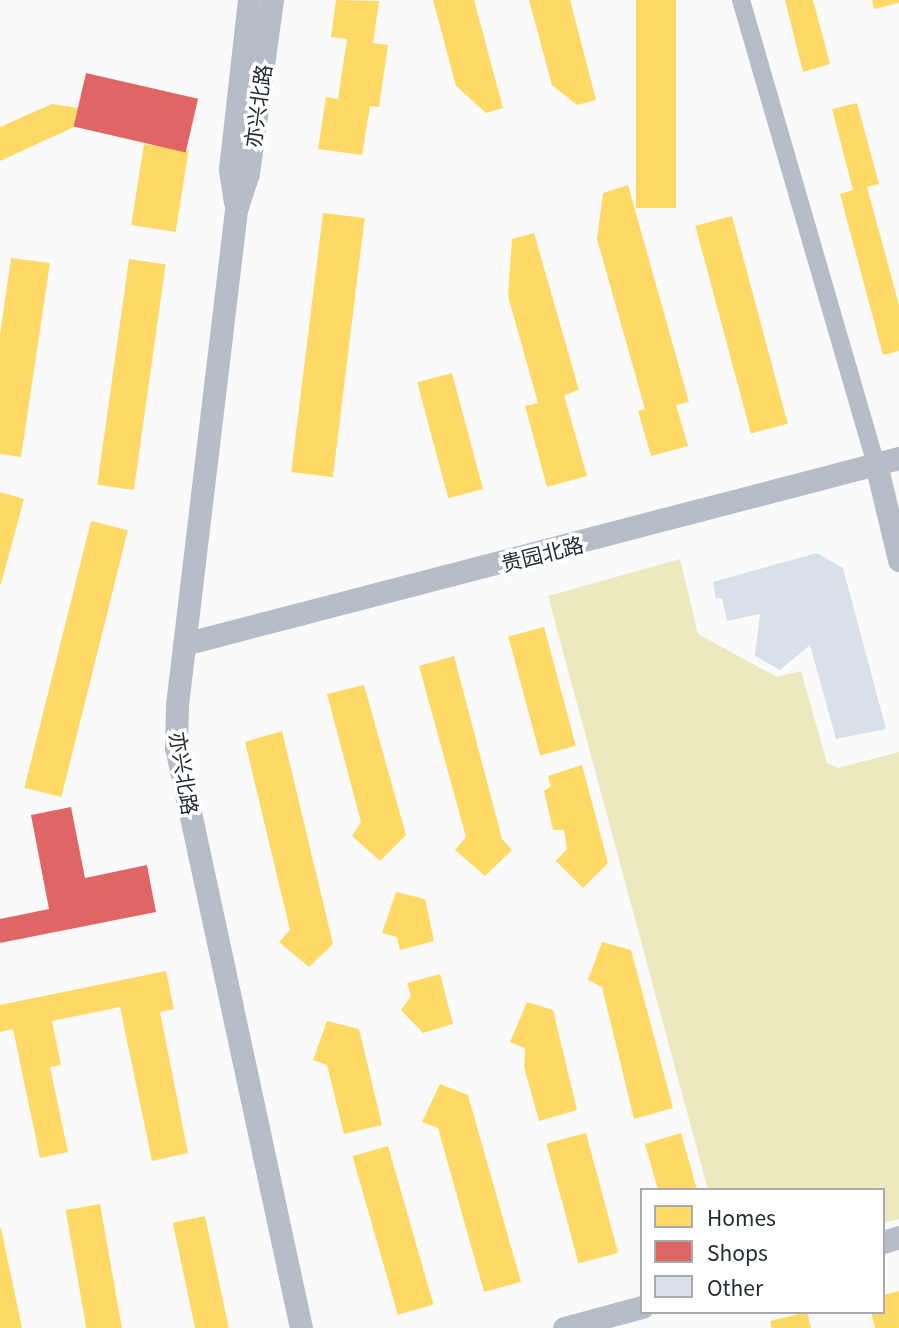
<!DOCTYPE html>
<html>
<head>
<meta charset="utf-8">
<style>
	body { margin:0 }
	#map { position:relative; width:899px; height:1328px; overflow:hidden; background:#fafafa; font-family:Georgia,"Noto Sans SC",serif }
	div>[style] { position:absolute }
	.green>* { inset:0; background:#ece9be }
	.homes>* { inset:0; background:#ffd966; transform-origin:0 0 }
	.shops>* { inset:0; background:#e06666; transform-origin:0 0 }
	.building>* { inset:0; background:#d9e0ea }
	.minor>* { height:18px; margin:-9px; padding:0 9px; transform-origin:9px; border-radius:9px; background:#b6bdc8 }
	.tertiary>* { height:23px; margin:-11.5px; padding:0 11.5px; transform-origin:11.5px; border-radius:11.5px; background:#b6bdc8 }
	span { translate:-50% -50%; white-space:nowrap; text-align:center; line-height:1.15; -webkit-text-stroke:7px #fff; paint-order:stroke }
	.street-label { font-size:21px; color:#252b34 }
	.legend { position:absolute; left:640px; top:1188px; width:245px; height:126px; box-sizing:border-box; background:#fff; border:2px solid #a8aaae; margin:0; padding:9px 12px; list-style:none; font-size:21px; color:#252b34 }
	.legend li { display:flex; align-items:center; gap:14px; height:35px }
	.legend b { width:35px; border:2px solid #a8aaae }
</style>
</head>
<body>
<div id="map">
	<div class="green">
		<div style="clip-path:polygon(680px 559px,698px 634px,777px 677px,801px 671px,827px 763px,838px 768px,899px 752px,899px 1219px,883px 1223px,883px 1190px,708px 1190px,548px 596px)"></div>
	</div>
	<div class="homes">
		<div style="clip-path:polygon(336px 0,379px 1px,373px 43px,388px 45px,379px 107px,370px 106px,362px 155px,318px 149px,326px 97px,338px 99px,347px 39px,331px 37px)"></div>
		<div style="clip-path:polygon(433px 0,474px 0,503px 108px,486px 113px,456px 86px)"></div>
		<div style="clip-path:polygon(529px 0,570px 0,596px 100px,577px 105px,552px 85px)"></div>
		<div style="left:636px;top:0;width:40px;height:208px"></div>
		<div style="clip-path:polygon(785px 0,813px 0,830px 64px,803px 72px)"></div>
		<div style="clip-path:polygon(872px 0,899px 0,899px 3px,874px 9px)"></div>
		<div style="clip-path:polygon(857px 103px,879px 184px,867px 187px,899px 305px,899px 351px,883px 355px,840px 194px,853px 190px,832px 109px)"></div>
		<div style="clip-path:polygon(52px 104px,78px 108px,74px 127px,0 161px,0 127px)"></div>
		<div style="left:144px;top:144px;width:45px;height:82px;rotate:9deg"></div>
		<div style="clip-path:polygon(628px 185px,689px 402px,676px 405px,688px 446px,651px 456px,638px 411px,645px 409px,597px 239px,603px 193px)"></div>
		<div style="left:323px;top:213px;width:42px;height:261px;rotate:7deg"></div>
		<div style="left:732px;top:216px;width:215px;height:38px;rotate:75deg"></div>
		<div style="clip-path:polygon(534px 233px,579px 390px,564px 395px,587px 476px,547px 487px,525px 406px,538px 403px,508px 296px,512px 239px)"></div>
		<div style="clip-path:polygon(11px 258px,50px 263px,21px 457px,0 454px,0 335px)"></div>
		<div style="left:129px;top:259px;width:37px;height:228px;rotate:8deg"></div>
		<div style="left:452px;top:373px;width:120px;height:36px;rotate:75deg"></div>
		<div style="clip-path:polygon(0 492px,24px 499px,1px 584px,0 584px)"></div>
		<div style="left:91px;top:521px;width:38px;height:275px;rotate:14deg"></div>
		<div style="left:544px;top:627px;width:123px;height:37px;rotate:75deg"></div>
		<div style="clip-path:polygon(454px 656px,502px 839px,512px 850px,485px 876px,455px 850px,466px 837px,419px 666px)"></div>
		<div style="clip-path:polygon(364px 685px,406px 835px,380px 861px,352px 836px,361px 822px,327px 694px)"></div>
		<div style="clip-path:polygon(282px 731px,333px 944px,309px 967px,279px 942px,290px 930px,245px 742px)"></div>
		<div style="clip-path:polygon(582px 765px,608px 863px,583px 888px,556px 861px,567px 849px,564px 830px,553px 830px,544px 791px,551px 786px,548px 776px)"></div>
		<div style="clip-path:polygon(396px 892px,425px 899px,434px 941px,400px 950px,397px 937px,382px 933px)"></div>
		<div style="clip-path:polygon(602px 942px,631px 950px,673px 1108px,634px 1119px,602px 987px,588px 980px)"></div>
		<div style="clip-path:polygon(166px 971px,174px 1009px,160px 1012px,188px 1153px,152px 1161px,120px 1007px,52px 1021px,61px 1065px,50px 1067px,68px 1152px,40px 1158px,13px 1029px,0 1032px,0 1005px)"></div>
		<div style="clip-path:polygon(440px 974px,453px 1024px,423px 1033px,401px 1010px,411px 996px,407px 983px)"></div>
		<div style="clip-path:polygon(527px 1002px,553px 1010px,577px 1110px,539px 1121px,524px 1067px,525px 1048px,510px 1042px)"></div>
		<div style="clip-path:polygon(327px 1021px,359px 1029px,382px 1125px,344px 1134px,327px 1065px,313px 1060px)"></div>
		<div style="clip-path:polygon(440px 1084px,468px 1095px,521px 1282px,484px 1292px,438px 1128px,422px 1122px)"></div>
		<div style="left:586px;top:1133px;width:124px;height:41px;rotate:75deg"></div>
		<div style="clip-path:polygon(681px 1133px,697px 1190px,658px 1190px,645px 1144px)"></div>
		<div style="left:388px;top:1146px;width:165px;height:37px;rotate:74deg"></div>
		<div style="left:100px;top:1204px;width:126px;height:35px;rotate:80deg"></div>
		<div style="left:205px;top:1216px;width:114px;height:33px;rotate:78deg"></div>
		<div style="clip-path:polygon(0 1228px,1px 1228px,22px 1328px,0 1328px)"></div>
		<div style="clip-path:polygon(899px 1291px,899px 1328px,875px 1328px,871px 1312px,883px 1312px,883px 1295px)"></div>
		<div style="clip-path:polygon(807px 1312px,811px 1328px,771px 1328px,770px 1321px)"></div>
	</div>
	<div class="shops">
		<div style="left:86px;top:73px;width:115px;height:55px;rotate:13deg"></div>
		<div style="clip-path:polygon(71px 807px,85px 878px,147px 865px,156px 912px,0 943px,0 919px,49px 909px,31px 815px)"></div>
	</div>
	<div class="building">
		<div style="clip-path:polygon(817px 553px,843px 568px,886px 729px,836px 739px,810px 645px,780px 670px,755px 656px,760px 614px,727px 621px,722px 598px,716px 599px,713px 582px)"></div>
	</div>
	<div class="minor">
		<div style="left:741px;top:0;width:483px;rotate:73.8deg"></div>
	</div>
	<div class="tertiary">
		<div style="left:272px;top:0;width:175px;rotate:97.9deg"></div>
		<div style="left:248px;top:173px;width:39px;rotate:108deg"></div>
		<div style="left:236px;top:210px;width:499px;rotate:96.8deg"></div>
		<div style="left:177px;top:706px;width:41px;rotate:91.4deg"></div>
		<div style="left:176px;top:747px;width:594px;rotate:77.86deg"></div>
		<div style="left:235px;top:202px;width:33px;rotate:-99deg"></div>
		<div style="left:230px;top:169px;width:170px;rotate:-83.6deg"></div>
		<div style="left:876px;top:464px;width:99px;rotate:76.5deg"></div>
		<div style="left:184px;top:644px;width:739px;rotate:-14.58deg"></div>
		<div style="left:883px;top:1242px;width:17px;rotate:-17deg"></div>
		<div style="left:564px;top:1328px;width:81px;rotate:-15.1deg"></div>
	</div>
	<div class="street-label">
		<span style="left:257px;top:106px;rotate:-82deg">亦兴北路</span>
		<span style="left:542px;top:553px;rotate:-14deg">贵园北路</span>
		<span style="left:185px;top:773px;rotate:81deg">亦兴北路</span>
	</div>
	<ul class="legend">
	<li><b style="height:19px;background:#ffd966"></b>Homes</li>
	<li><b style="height:19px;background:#e06666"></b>Shops</li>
	<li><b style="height:19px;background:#d9e0ea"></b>Other</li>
	</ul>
</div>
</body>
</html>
